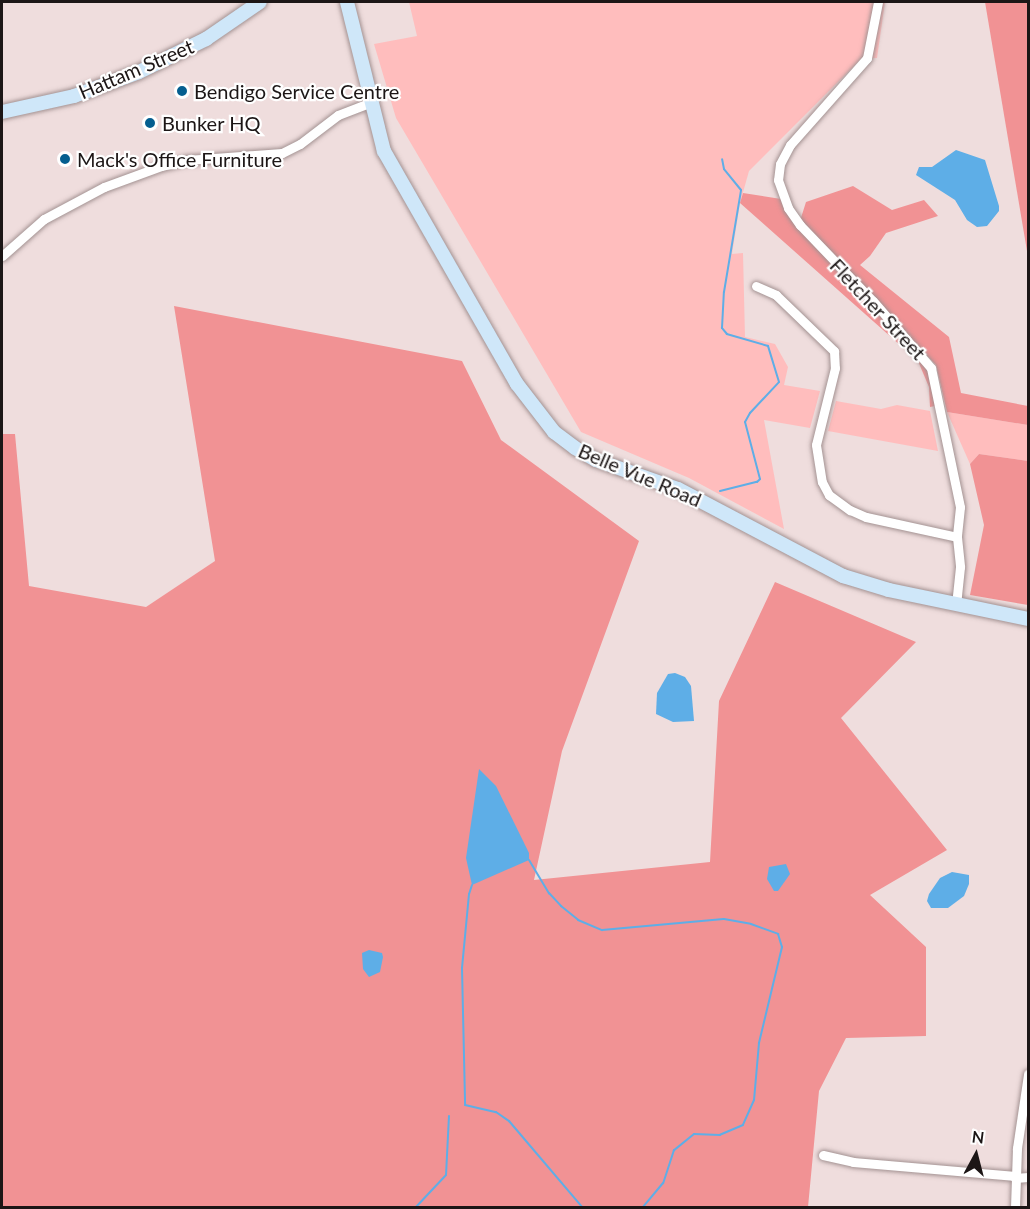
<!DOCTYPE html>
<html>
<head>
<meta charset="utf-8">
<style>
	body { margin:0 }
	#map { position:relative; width:1030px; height:1209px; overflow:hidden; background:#efdddd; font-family:Lato,sans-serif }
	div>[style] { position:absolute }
	.green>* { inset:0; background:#ffbdbd }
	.forest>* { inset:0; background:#f19294 }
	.water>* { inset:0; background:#5eaee7 }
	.stream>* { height:2px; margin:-1px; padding:0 1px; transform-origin:1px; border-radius:1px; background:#5eaee7 }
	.roads { filter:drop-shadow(0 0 2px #a39292) drop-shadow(0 0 2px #a39292) }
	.street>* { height:9px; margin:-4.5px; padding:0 4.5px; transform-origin:4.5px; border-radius:4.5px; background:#fff }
	.secondary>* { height:14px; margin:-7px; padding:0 7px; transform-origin:7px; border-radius:7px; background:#cfe7f9 }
	.dots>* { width:16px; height:16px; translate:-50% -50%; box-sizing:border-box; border:3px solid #fff; border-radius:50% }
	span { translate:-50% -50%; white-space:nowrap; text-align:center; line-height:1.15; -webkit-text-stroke:4.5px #fff; paint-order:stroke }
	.street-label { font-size:20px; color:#1c1616 }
	.poi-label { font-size:20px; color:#1c1616 }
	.left { translate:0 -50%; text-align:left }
	.frame { position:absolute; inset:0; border:3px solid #1c1616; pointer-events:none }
	.north { position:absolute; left:946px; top:1125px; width:60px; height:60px; -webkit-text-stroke:4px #fff; paint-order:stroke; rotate:7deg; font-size:16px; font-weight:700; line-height:24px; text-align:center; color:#1c1616 }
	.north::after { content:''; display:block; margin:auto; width:21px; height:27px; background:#1c1616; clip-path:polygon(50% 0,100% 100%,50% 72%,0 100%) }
</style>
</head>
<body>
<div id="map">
	<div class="green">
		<div style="clip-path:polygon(409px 2px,885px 2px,877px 58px,862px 58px,749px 171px,740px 203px,732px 254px,743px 253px,745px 337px,775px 344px,788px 367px,784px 385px,820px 391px,810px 428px,764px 420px,784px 529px,689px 478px,581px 432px,396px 118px,374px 44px,417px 36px)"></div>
		<div style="clip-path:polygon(836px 401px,881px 409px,897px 405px,930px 411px,938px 451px,828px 431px)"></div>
		<div style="clip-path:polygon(947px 412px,1028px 425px,1028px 461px,979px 454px,970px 464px)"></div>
	</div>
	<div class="forest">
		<div style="clip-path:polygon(985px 2px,1028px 2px,1028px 257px)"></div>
		<div style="clip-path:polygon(853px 186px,892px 210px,924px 200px,938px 216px,886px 233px,870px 256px,860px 265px,949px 337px,961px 393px,1028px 406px,1028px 425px,947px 412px,936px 365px,800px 221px,806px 202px)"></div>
		<div style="clip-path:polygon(743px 193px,781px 199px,932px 374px,935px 406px,930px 407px,929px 387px,918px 361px,740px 203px)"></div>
		<div style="clip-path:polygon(174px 306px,462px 361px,501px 440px,639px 541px,562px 751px,534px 880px,710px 862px,719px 701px,775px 582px,916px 642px,841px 718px,947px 850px,870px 895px,926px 947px,926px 1036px,846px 1038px,819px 1091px,808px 1207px,2px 1207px,2px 434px,15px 434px,29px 586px,146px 607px,215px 561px)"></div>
		<div style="clip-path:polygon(979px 454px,1028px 461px,1028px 605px,970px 595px,984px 525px,970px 464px)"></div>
	</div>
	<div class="water">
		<div style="clip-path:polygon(956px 150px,985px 160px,999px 206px,999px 211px,987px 226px,977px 227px,967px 220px,955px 200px,916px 175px,919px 167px,932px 167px)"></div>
		<div style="clip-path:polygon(675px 673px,685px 677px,691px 686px,694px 721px,673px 722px,656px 714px,657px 693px,668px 674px)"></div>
		<div style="clip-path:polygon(479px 769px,496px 786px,529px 853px,529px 860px,472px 885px,466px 858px)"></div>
		<div style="clip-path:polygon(786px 864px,790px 874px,778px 891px,774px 891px,767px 879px,769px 867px)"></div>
		<div style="clip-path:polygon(952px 872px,969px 875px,969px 884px,964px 896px,948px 908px,931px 908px,927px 901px,929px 894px,940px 878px)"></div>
		<div style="clip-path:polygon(369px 950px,382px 953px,383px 957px,380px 972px,369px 977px,363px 969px,362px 953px)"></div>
	</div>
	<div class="stream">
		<div style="left:720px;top:491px;width:38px;rotate:-14deg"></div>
		<div style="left:757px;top:482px;width:4px;rotate:-45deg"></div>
		<div style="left:760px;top:479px;width:59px;rotate:-104.7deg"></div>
		<div style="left:745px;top:422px;width:10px;rotate:-61deg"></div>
		<div style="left:750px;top:413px;width:42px;rotate:-46.9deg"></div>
		<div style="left:779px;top:382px;width:38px;rotate:-107deg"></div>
		<div style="left:768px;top:346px;width:43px;rotate:-163.7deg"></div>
		<div style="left:727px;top:334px;width:8px;rotate:-130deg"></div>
		<div style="left:722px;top:328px;width:36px;rotate:-87deg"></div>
		<div style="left:724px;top:292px;width:103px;rotate:-80.5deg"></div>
		<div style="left:741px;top:190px;width:27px;rotate:-129deg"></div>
		<div style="left:724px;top:169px;width:10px;rotate:-101deg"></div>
		<div style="left:529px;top:860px;width:39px;rotate:59deg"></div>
		<div style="left:549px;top:893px;width:18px;rotate:47deg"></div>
		<div style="left:561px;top:906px;width:22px;rotate:39deg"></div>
		<div style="left:578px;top:920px;width:26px;rotate:23deg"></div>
		<div style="left:602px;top:930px;width:122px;rotate:-5.2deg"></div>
		<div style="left:724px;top:919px;width:27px;rotate:10deg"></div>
		<div style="left:751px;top:924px;width:29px;rotate:20deg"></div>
		<div style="left:778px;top:934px;width:14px;rotate:73deg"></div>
		<div style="left:782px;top:947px;width:99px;rotate:103.5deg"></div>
		<div style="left:759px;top:1043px;width:57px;rotate:95deg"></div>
		<div style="left:754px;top:1100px;width:27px;rotate:114deg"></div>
		<div style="left:743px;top:1125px;width:25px;rotate:157deg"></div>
		<div style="left:720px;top:1135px;width:26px;rotate:-178deg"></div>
		<div style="left:694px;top:1134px;width:26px;rotate:141deg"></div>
		<div style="left:674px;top:1150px;width:35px;rotate:108deg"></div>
		<div style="left:663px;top:1183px;width:33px;rotate:130deg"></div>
		<div style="left:472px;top:885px;width:9px;rotate:108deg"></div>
		<div style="left:469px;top:894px;width:74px;rotate:95.4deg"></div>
		<div style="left:462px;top:968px;width:137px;rotate:88.7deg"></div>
		<div style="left:465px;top:1105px;width:32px;rotate:13deg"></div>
		<div style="left:496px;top:1112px;width:16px;rotate:35deg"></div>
		<div style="left:509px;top:1121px;width:114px;rotate:49.6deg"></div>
		<div style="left:415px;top:1208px;width:45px;rotate:-46.8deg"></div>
		<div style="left:446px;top:1175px;width:59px;rotate:-87.1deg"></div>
	</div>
	<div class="roads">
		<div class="street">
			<div style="left:878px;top:2px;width:57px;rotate:101.1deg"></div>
			<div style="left:867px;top:58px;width:116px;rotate:131.5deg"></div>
			<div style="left:790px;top:145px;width:21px;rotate:118deg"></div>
			<div style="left:780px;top:164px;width:16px;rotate:97deg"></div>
			<div style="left:778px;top:180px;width:30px;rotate:70deg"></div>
			<div style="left:788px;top:208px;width:21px;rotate:55deg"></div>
			<div style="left:800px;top:225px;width:105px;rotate:46.2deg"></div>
			<div style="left:873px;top:301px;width:89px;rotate:49.1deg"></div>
			<div style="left:931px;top:368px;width:142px;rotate:78.2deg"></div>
			<div style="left:960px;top:507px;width:30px;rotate:96deg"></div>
			<div style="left:957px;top:537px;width:30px;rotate:84deg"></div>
			<div style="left:960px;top:567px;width:37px;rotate:96deg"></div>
			<div style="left:2px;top:256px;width:56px;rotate:-41.4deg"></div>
			<div style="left:44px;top:219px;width:68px;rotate:-28.1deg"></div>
			<div style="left:104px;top:187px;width:61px;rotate:-20.2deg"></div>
			<div style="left:161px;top:166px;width:27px;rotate:-13deg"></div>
			<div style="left:187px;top:160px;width:95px;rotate:-4.2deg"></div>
			<div style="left:282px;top:153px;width:20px;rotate:-27deg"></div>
			<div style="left:300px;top:144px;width:48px;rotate:-37.3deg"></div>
			<div style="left:338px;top:115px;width:34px;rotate:-21deg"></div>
			<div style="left:756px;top:286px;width:22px;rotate:24deg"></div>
			<div style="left:776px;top:295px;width:81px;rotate:44deg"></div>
			<div style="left:834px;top:351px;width:17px;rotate:87deg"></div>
			<div style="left:835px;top:368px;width:79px;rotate:103.9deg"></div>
			<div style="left:816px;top:445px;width:37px;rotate:81deg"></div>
			<div style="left:822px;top:482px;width:15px;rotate:62deg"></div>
			<div style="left:829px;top:495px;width:26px;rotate:36deg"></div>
			<div style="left:850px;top:510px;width:17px;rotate:24deg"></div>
			<div style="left:866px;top:517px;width:93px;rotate:12.4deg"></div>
			<div style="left:823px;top:1155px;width:31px;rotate:13deg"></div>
			<div style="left:853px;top:1162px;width:163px;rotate:4.9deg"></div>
			<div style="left:1015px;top:1178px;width:13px;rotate:-4deg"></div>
			<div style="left:1015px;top:1208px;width:60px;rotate:-88.1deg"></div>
			<div style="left:1017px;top:1148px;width:75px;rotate:-81.5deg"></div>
		</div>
		<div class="secondary">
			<div style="left:347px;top:2px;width:154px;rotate:76.1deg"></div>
			<div style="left:384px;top:151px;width:268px;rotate:60.3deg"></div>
			<div style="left:517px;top:384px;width:61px;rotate:52.4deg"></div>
			<div style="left:554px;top:432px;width:26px;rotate:37deg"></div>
			<div style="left:575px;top:448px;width:24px;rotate:30deg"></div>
			<div style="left:596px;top:460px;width:87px;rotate:19.5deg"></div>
			<div style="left:678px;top:489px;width:187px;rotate:27.8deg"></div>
			<div style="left:843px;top:576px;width:48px;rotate:16.9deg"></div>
			<div style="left:889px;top:590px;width:142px;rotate:11.8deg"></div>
			<div style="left:2px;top:112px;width:74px;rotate:-12.5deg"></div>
			<div style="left:74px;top:96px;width:69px;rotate:-20.3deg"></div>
			<div style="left:139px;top:72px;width:75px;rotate:-26.2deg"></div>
			<div style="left:206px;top:39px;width:65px;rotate:-34.4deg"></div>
		</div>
	</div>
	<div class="dots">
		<div style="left:182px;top:91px;background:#055e8f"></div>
		<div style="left:150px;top:123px;background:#055e8f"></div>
		<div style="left:65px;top:159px;background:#055e8f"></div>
	</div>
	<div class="street-label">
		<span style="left:136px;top:69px;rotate:-23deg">Hattam Street</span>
		<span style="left:878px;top:309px;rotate:47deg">Fletcher Street</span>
		<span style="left:640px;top:475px;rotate:23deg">Belle Vue Road</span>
	</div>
	<div class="poi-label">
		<span class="left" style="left:194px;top:91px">Bendigo Service Centre</span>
		<span class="left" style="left:162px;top:123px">Bunker HQ</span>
		<span class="left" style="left:77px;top:159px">Mack's Office Furniture</span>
	</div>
	<div class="frame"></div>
	<div class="north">N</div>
</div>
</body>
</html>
